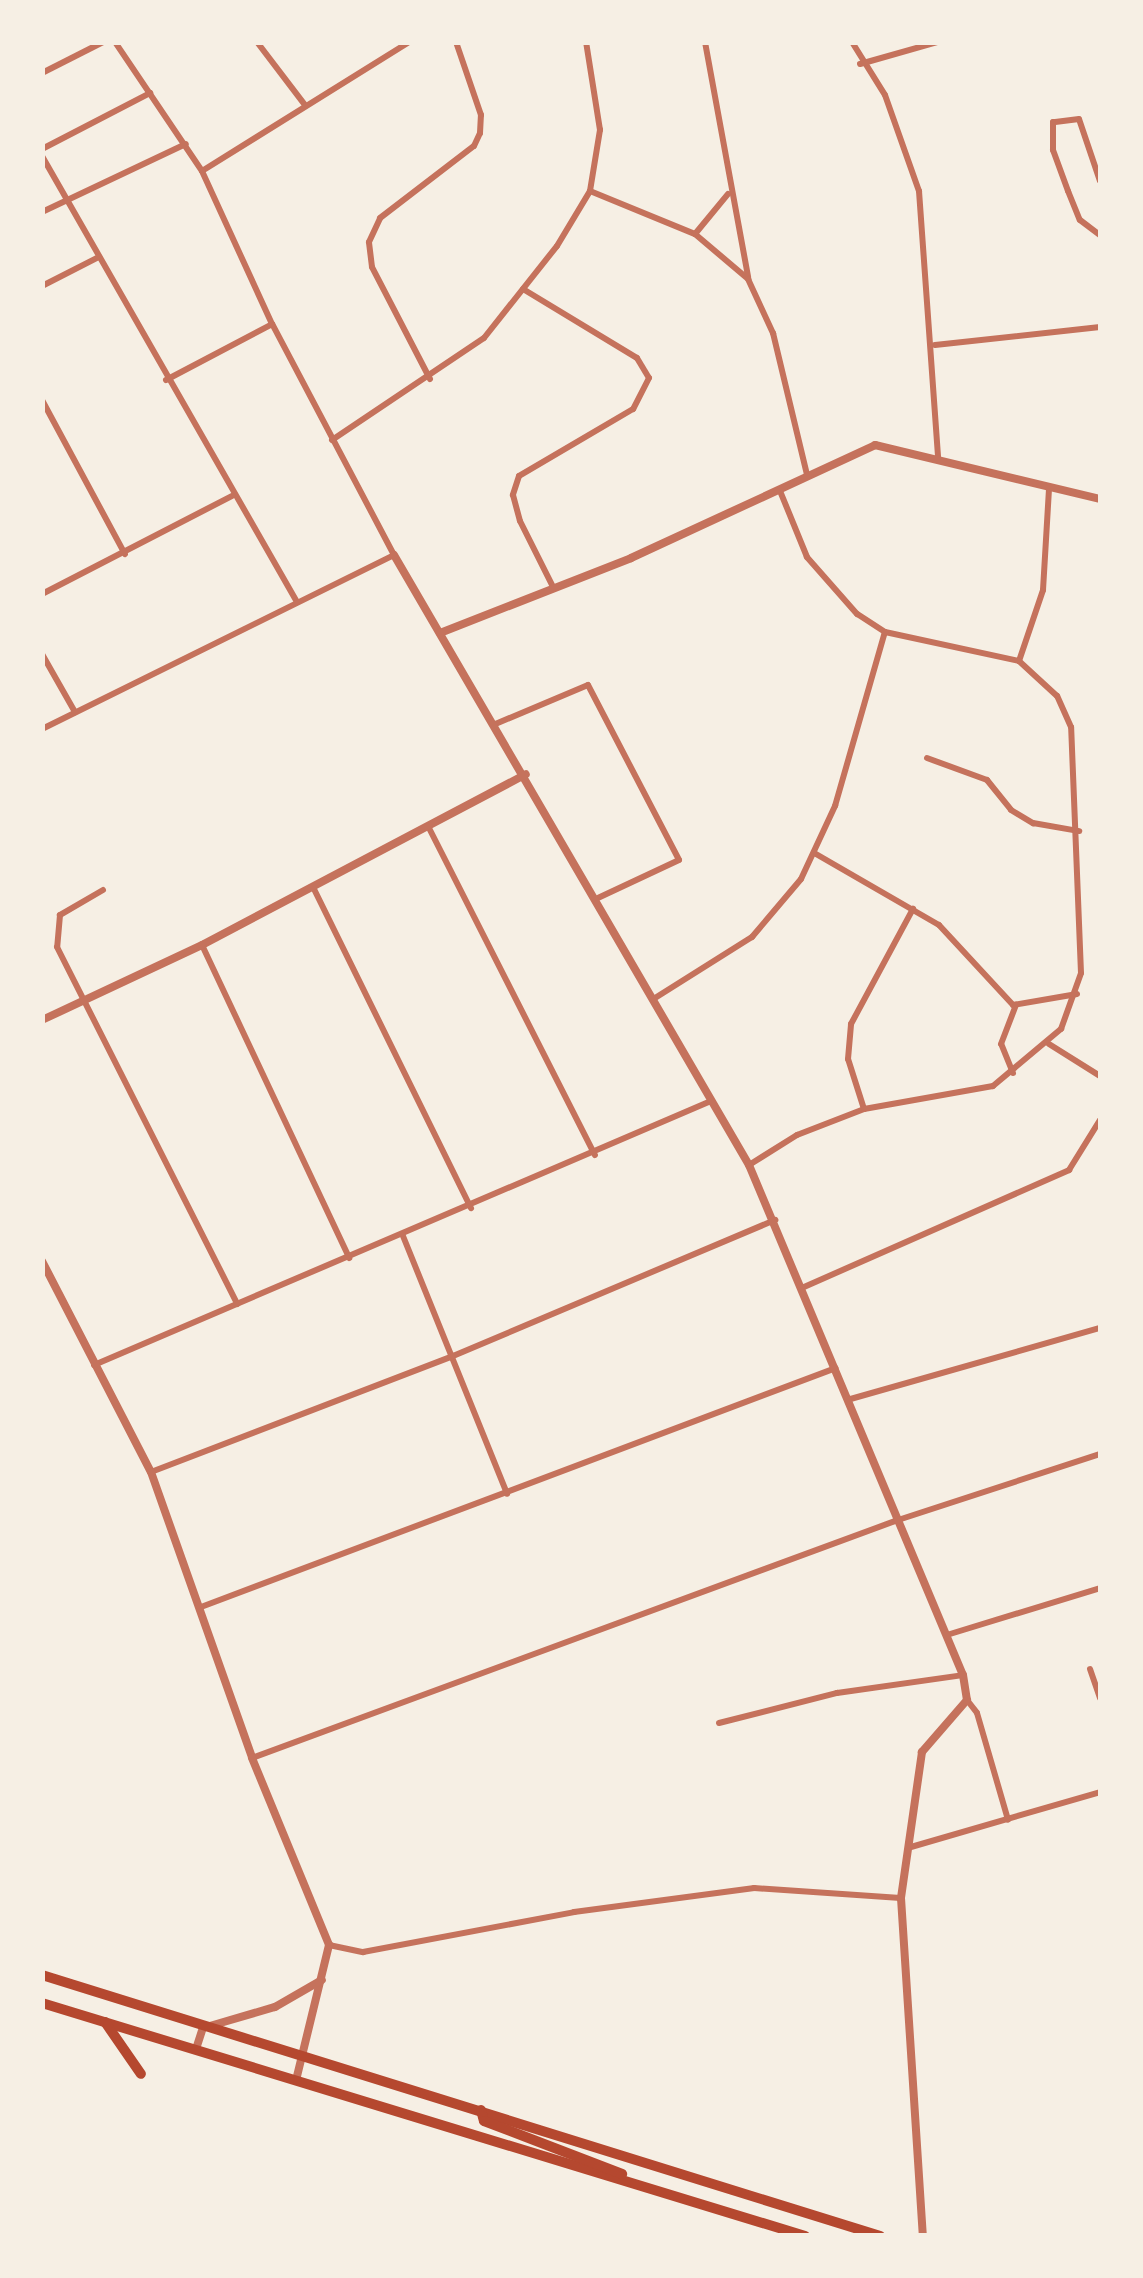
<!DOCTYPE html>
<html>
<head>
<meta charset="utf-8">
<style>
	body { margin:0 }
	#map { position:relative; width:1143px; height:2278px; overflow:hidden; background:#f6efe4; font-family:Figtree,sans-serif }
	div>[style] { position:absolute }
	.minor>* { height:6px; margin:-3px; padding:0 3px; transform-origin:3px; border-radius:3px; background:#c5725c }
	.tertiary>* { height:8px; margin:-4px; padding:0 4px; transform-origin:4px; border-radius:4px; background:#c5725c }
	.trunk>* { height:10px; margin:-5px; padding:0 5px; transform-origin:5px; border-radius:5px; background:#b5482f }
	span { translate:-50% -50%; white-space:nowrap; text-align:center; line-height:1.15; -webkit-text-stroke:8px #f6efe4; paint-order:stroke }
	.frame { position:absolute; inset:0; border:45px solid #f6efe4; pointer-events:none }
</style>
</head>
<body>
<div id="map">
	<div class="minor">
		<div style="left:257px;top:42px;width:79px;rotate:52.7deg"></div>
		<div style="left:705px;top:42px;width:239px;rotate:79.6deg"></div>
		<div style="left:852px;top:42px;width:62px;rotate:58.1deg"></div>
		<div style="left:885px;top:95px;width:102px;rotate:70.5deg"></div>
		<div style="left:919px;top:191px;width:267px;rotate:85.9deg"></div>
		<div style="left:860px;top:64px;width:81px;rotate:-15.8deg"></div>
		<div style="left:42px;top:73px;width:68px;rotate:-26.9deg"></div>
		<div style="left:42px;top:149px;width:122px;rotate:-27.4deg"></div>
		<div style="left:42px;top:156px;width:514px;rotate:60.24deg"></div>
		<div style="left:202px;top:171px;width:244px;rotate:-31.9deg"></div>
		<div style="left:1100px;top:181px;width:65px;rotate:-108.7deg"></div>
		<div style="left:1079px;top:119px;width:26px;rotate:173deg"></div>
		<div style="left:1053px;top:122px;width:28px;rotate:90deg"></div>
		<div style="left:1053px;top:150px;width:44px;rotate:69.9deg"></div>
		<div style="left:1068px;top:191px;width:31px;rotate:68deg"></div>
		<div style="left:1080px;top:220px;width:25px;rotate:37deg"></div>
		<div style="left:590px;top:191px;width:113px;rotate:22.3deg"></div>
		<div style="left:695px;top:234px;width:70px;rotate:40.3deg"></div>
		<div style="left:748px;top:279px;width:60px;rotate:65.2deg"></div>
		<div style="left:773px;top:333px;width:146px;rotate:76.5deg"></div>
		<div style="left:42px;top:212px;width:159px;rotate:-25.3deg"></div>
		<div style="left:695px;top:234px;width:52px;rotate:-50.5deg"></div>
		<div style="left:42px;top:286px;width:64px;rotate:-27deg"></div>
		<div style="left:523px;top:289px;width:133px;rotate:31.2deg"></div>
		<div style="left:637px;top:358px;width:23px;rotate:59deg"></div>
		<div style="left:649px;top:378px;width:35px;rotate:117deg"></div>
		<div style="left:633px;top:409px;width:132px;rotate:149.6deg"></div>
		<div style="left:519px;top:476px;width:20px;rotate:108deg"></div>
		<div style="left:513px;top:495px;width:27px;rotate:75deg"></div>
		<div style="left:520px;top:521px;width:74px;rotate:63.4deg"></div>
		<div style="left:935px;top:345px;width:166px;rotate:-6.2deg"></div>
		<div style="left:430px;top:379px;width:126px;rotate:-117.4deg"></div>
		<div style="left:372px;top:267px;width:25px;rotate:-97deg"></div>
		<div style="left:369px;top:242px;width:26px;rotate:-65deg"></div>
		<div style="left:380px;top:218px;width:118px;rotate:-37.5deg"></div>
		<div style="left:474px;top:146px;width:14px;rotate:-65deg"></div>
		<div style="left:480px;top:133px;width:18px;rotate:-87deg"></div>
		<div style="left:481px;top:115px;width:77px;rotate:-108.9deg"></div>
		<div style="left:166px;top:380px;width:120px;rotate:-27.8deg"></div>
		<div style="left:42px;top:400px;width:175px;rotate:61.7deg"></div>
		<div style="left:332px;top:440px;width:183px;rotate:-33.9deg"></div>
		<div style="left:484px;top:338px;width:117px;rotate:-51.6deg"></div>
		<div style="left:557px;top:246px;width:64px;rotate:-59deg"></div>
		<div style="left:590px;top:191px;width:62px;rotate:-80.7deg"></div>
		<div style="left:600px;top:130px;width:89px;rotate:-99deg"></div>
		<div style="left:42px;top:594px;width:214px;rotate:-27.3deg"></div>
		<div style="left:42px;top:654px;width:67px;rotate:60.4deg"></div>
		<div style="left:1019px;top:661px;width:75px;rotate:-71.3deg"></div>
		<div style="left:1043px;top:590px;width:101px;rotate:-86.6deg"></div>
		<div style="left:493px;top:725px;width:103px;rotate:-22.8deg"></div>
		<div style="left:588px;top:685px;width:197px;rotate:62.5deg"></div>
		<div style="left:679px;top:860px;width:89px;rotate:154.9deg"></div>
		<div style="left:42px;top:729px;width:393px;rotate:-26.3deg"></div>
		<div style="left:394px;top:555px;width:261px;rotate:-117.8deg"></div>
		<div style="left:272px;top:324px;width:168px;rotate:-114.6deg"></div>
		<div style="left:202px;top:171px;width:156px;rotate:-124deg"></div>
		<div style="left:927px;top:758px;width:64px;rotate:20.1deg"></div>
		<div style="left:987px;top:780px;width:38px;rotate:51deg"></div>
		<div style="left:1011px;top:810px;width:26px;rotate:31deg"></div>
		<div style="left:1033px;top:823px;width:47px;rotate:9.9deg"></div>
		<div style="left:428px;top:826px;width:369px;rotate:63.1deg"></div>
		<div style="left:816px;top:854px;width:142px;rotate:30deg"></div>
		<div style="left:939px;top:925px;width:109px;rotate:47.2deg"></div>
		<div style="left:1013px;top:1005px;width:65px;rotate:-9.8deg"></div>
		<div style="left:313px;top:887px;width:358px;rotate:63.8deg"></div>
		<div style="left:103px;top:890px;width:50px;rotate:149.8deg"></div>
		<div style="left:60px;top:915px;width:32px;rotate:95deg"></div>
		<div style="left:57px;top:947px;width:400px;rotate:63.2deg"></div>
		<div style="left:202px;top:945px;width:346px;rotate:64.8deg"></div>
		<div style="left:655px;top:998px;width:115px;rotate:-32.2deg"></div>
		<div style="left:752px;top:937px;width:76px;rotate:-49.8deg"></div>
		<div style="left:801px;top:879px;width:81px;rotate:-65deg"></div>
		<div style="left:835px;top:806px;width:181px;rotate:-74deg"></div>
		<div style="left:1049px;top:1044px;width:60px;rotate:32.1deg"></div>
		<div style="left:1013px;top:1073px;width:31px;rotate:-112deg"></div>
		<div style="left:1001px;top:1044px;width:42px;rotate:-69deg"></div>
		<div style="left:864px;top:1109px;width:52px;rotate:-107.7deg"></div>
		<div style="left:848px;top:1059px;width:35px;rotate:-85deg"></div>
		<div style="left:851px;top:1024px;width:131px;rotate:-61.7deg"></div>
		<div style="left:749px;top:1165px;width:57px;rotate:-32deg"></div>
		<div style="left:797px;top:1135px;width:72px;rotate:-21.2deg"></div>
		<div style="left:864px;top:1109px;width:131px;rotate:-10.1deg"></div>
		<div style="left:993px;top:1086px;width:89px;rotate:-40deg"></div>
		<div style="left:1061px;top:1029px;width:59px;rotate:-70.3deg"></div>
		<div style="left:1081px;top:973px;width:246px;rotate:-92.3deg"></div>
		<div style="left:1071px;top:727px;width:34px;rotate:-114deg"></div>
		<div style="left:1057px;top:696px;width:52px;rotate:-137.4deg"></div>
		<div style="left:1019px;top:661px;width:137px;rotate:-167.8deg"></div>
		<div style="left:885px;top:632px;width:33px;rotate:-147deg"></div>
		<div style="left:857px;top:614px;width:76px;rotate:-131.3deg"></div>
		<div style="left:807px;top:557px;width:71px;rotate:-112.2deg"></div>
		<div style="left:403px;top:1236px;width:278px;rotate:68deg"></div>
		<div style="left:804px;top:1287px;width:290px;rotate:-23.8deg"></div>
		<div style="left:1069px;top:1170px;width:59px;rotate:-58.2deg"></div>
		<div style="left:94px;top:1365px;width:671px;rotate:-23.16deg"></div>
		<div style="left:847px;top:1400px;width:263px;rotate:-15.9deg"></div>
		<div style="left:151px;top:1472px;width:324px;rotate:-21deg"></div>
		<div style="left:453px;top:1356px;width:350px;rotate:-22.9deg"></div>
		<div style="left:201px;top:1607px;width:678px;rotate:-20.63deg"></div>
		<div style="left:950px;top:1634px;width:157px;rotate:-17deg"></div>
		<div style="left:1090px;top:1669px;width:31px;rotate:71deg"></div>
		<div style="left:967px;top:1700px;width:16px;rotate:52deg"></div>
		<div style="left:977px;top:1713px;width:111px;rotate:73.8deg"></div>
		<div style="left:719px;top:1723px;width:122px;rotate:-14.3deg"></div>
		<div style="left:837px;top:1693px;width:127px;rotate:-8.1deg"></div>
		<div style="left:252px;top:1758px;width:685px;rotate:-20.23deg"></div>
		<div style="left:895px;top:1521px;width:216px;rotate:-18.1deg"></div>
		<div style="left:911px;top:1847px;width:197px;rotate:-16.2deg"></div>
		<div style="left:329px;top:1945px;width:35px;rotate:12deg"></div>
		<div style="left:363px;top:1952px;width:215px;rotate:-10.7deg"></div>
		<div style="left:574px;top:1912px;width:182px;rotate:-7.6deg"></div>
		<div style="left:754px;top:1888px;width:147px;rotate:3.9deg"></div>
	</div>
	<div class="tertiary">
		<div style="left:394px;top:555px;width:706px;rotate:59.8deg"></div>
		<div style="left:749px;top:1165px;width:553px;rotate:67.24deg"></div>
		<div style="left:963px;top:1675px;width:25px;rotate:81deg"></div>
		<div style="left:967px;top:1700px;width:69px;rotate:130.9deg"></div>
		<div style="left:922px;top:1752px;width:148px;rotate:98.2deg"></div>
		<div style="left:901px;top:1898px;width:339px;rotate:86.3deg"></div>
		<div style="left:440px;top:633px;width:205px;rotate:-21.4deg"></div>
		<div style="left:631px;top:558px;width:269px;rotate:-24.8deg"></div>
		<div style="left:875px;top:445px;width:231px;rotate:13.5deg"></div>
		<div style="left:42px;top:1020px;width:177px;rotate:-25.1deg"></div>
		<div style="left:202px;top:945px;width:366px;rotate:-27.8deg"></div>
		<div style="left:42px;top:1261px;width:237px;rotate:62.7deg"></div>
		<div style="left:151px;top:1472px;width:303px;rotate:70.5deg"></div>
		<div style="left:252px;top:1758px;width:202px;rotate:67.6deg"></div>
		<div style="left:329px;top:1945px;width:139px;rotate:103.7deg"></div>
		<div style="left:196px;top:2049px;width:22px;rotate:-72deg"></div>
		<div style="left:203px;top:2028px;width:75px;rotate:-16.3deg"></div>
		<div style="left:275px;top:2007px;width:54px;rotate:-29.9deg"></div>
	</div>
	<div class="trunk">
		<div style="left:42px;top:1975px;width:878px;rotate:17.3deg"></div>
		<div style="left:42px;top:2003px;width:798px;rotate:16.98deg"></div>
		<div style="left:105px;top:2022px;width:63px;rotate:55.3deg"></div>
		<div style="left:481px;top:2110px;width:11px;rotate:75deg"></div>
		<div style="left:484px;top:2121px;width:148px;rotate:21deg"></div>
	</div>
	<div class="frame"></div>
</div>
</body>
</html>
